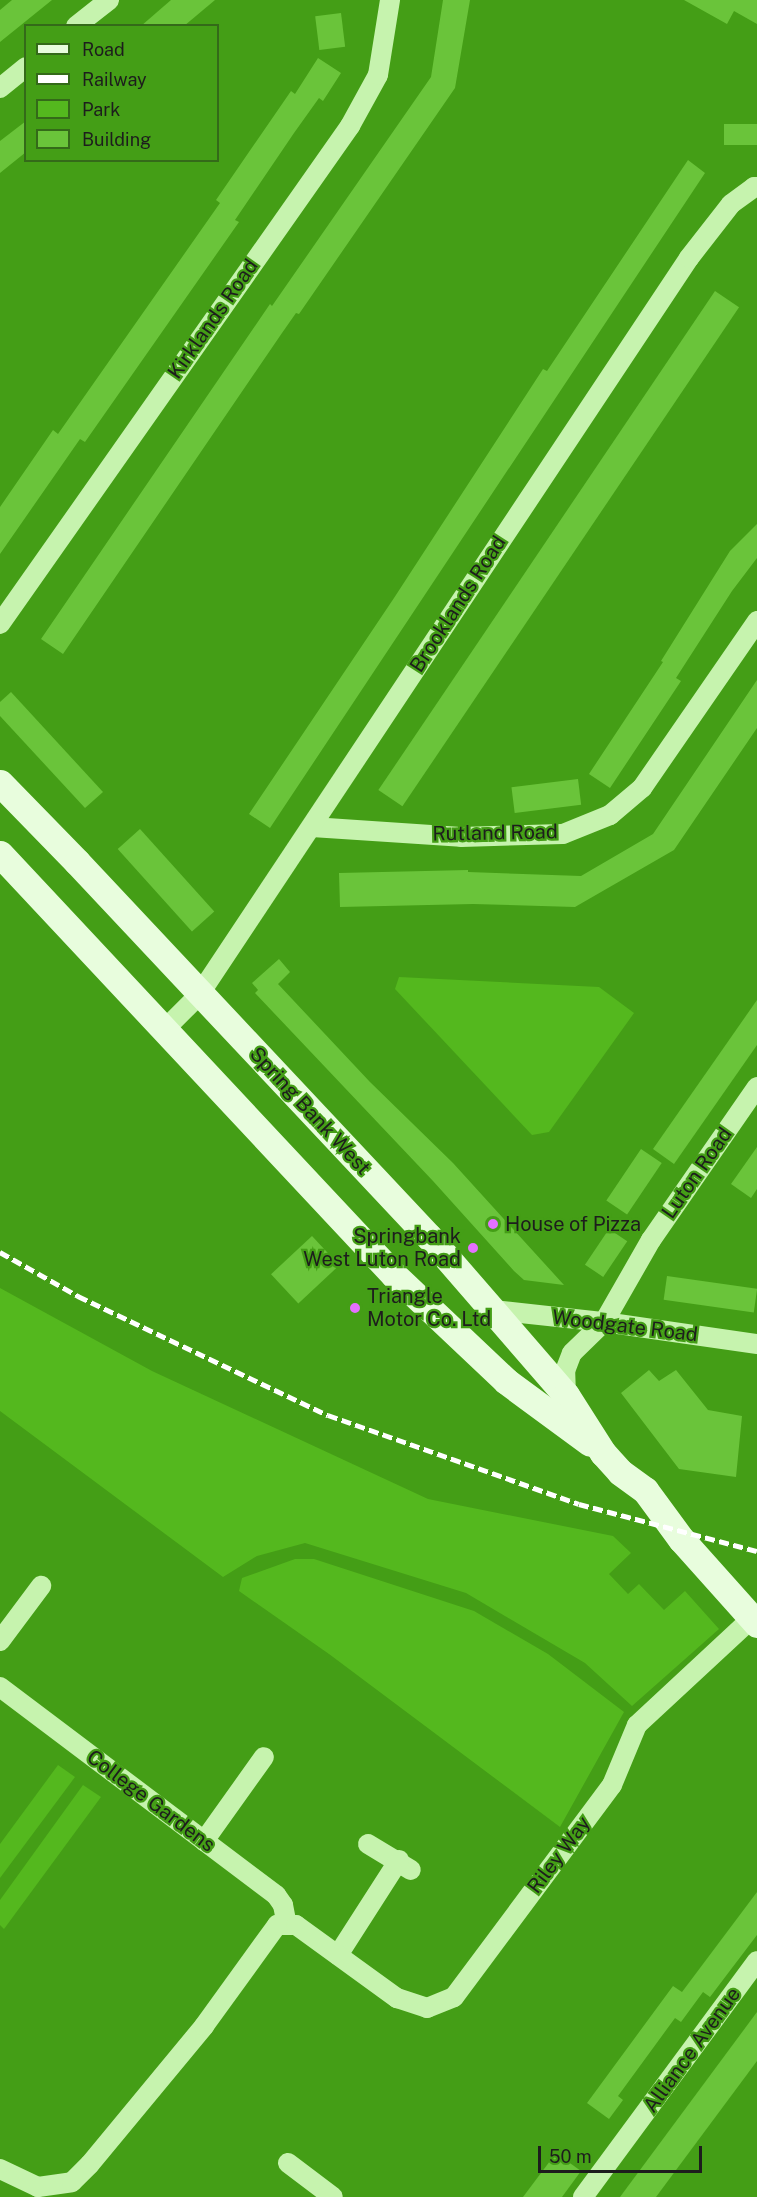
<!DOCTYPE html>
<html>
<head>
<meta charset="utf-8">
<style>
	body { margin:0 }
	#map { position:relative; width:757px; height:2197px; overflow:hidden; background:#449e16; font-family:"Public Sans",sans-serif }
	div>[style] { position:absolute }
	.green>* { inset:0; background:#54b81e }
	.building>* { inset:0; background:#6ac43a; transform-origin:0 0 }
	.street>* { height:20px; margin:-10px; padding:0 10px; transform-origin:10px; border-radius:10px; background:#c6f3ae }
	.secondary>* { height:27px; margin:-13.5px; padding:0 13.5px; transform-origin:13.5px; border-radius:13.5px; background:#e8fddd }
	.rail>* { height:4.5px; margin-top:-2.25px; transform-origin:0; background:repeating-linear-gradient(90deg,#fff 0 10px,transparent 0 14.5px) }
	.dots>* { width:16px; height:16px; translate:-50% -50%; box-sizing:border-box; border:3px solid #449e16; border-radius:50% }
	span { translate:-50% -50%; white-space:nowrap; text-align:center; line-height:1.15; -webkit-text-stroke:4.5px #449e16; paint-order:stroke }
	.street-label { font-size:20px; color:#1d1d1d }
	.poi-label { font-size:20px; color:#1d1d1d }
	.left { translate:0 -50%; text-align:left }
	.right { translate:-100% -50%; text-align:right }
	.legend { position:absolute; left:24px; top:24px; width:195px; height:138px; box-sizing:border-box; background:#449e16; border:2px solid #346a19; margin:0; padding:8px 10px; list-style:none; font-size:18px; color:#1d1d1d }
	.legend li { display:flex; align-items:center; gap:12px; height:30px }
	.legend b { width:30px; border:2px solid #346a19 }
	.scale { position:absolute; left:538px; top:2146px; width:164px; height:27px; box-sizing:border-box; border:3px solid #1d1d1d; border-top:0; padding-left:8px; font-size:18px; line-height:21px; white-space:nowrap; color:#1d1d1d; -webkit-text-stroke:4px #449e16; paint-order:stroke }
</style>
</head>
<body>
<div id="map">
	<div class="green">
		<div style="clip-path:polygon(399px 977px,599px 987px,634px 1013px,549px 1132px,532px 1135px,395px 989px)"></div>
		<div style="clip-path:polygon(0 1288px,152px 1371px,428px 1499px,613px 1536px,631px 1553px,609px 1574px,628px 1594px,639px 1584px,664px 1610px,685px 1591px,719px 1629px,632px 1706px,585px 1663px,466px 1593px,305px 1543px,257px 1556px,223px 1577px,0 1411px)"></div>
		<div style="clip-path:polygon(295px 1559px,314px 1559px,474px 1611px,548px 1654px,624px 1712px,560px 1827px,329px 1654px,239px 1591px,242px 1578px)"></div>
		<div style="clip-path:polygon(58px 1765px,75px 1777px,0 1878px,0 1844px)"></div>
		<div style="clip-path:polygon(83px 1785px,101px 1797px,4px 1929px,0 1925px,0 1900px)"></div>
	</div>
	<div class="building">
		<div style="clip-path:polygon(12px 0,52px 0,0 42px,0 10px)"></div>
		<div style="clip-path:polygon(171px 0,215px 0,184px 26px,141px 26px)"></div>
		<div style="clip-path:polygon(443px 0,470px 0,455px 88px,299px 314px,296px 313px,282px 333px,63px 654px,41px 639px,270px 304px,272px 306px,431px 77px)"></div>
		<div style="clip-path:polygon(684px 0,757px 0,757px 24px,734px 11px,727px 24px)"></div>
		<div style="left:341px;top:13px;width:34px;height:26px;rotate:83deg"></div>
		<div style="clip-path:polygon(318px 58px,341px 73px,323px 101px,319px 98px,294px 133px,235px 220px,239px 222px,85px 442px,80px 439px,0 554px,0 507px,53px 430px,58px 434px,220px 203px,216px 200px,291px 91px,295px 94px)"></div>
		<div style="clip-path:polygon(26px 121px,26px 152px,0 173px,0 141px)"></div>
		<div style="left:757px;top:124px;width:21px;height:33px;rotate:90deg"></div>
		<div style="clip-path:polygon(688px 160px,705px 173px,270px 828px,249px 814px,394px 598px,543px 369px,547px 371px)"></div>
		<div style="left:715px;top:291px;width:29px;height:602px;rotate:34deg"></div>
		<div style="clip-path:polygon(757px 524px,757px 558px,732px 591px,676px 678px,681px 681px,610px 788px,589px 774px,663px 662px,661px 661px,730px 551px)"></div>
		<div style="clip-path:polygon(757px 680px,757px 728px,674px 850px,575px 907px,473px 904px,340px 907px,339px 873px,468px 870px,468px 872px,581px 876px,653px 834px)"></div>
		<div style="clip-path:polygon(11px 692px,103px 792px,85px 808px,0 716px,0 702px)"></div>
		<div style="left:578px;top:779px;width:26px;height:67px;rotate:83deg"></div>
		<div style="left:140px;top:829px;width:111px;height:30px;rotate:48deg"></div>
		<div style="clip-path:polygon(279px 959px,290px 972px,278px 984px,370px 1082px,453px 1163px,564px 1285px,524px 1280px,514px 1271px,433px 1181px,255px 993px,258px 990px,252px 983px)"></div>
		<div style="clip-path:polygon(757px 1000px,757px 1045px,674px 1164px,653px 1149px)"></div>
		<div style="clip-path:polygon(757px 1147px,757px 1189px,751px 1198px,731px 1184px)"></div>
		<div style="left:641px;top:1149px;width:25px;height:62px;rotate:34deg"></div>
		<div style="left:609px;top:1229px;width:22px;height:43px;rotate:34deg"></div>
		<div style="left:312px;top:1236px;width:40px;height:56px;rotate:47deg"></div>
		<div style="left:667px;top:1276px;width:91px;height:24px;rotate:8deg"></div>
		<div style="clip-path:polygon(649px 1370px,659px 1381px,676px 1370px,708px 1410px,742px 1416px,736px 1477px,679px 1469px,621px 1393px)"></div>
		<div style="clip-path:polygon(757px 1892px,757px 1935px,710px 1997px,703px 1992px,681px 2022px,675px 2018px,618px 2096px,623px 2100px,609px 2119px,587px 2103px,673px 1986px,682px 1992px)"></div>
		<div style="clip-path:polygon(757px 2012px,757px 2061px,656px 2197px,620px 2197px)"></div>
		<div style="clip-path:polygon(556px 2153px,581px 2171px,562px 2197px,523px 2197px)"></div>
	</div>
	<div class="street">
		<div style="left:76px;top:26px;width:42px;rotate:-38.2deg"></div>
		<div style="left:0;top:88px;width:33px;rotate:-39deg"></div>
		<div style="left:0;top:624px;width:609px;rotate:-54.9deg"></div>
		<div style="left:350px;top:126px;width:58px;rotate:-61.2deg"></div>
		<div style="left:378px;top:75px;width:76px;rotate:-80.9deg"></div>
		<div style="left:312px;top:827px;width:149px;rotate:3.8deg"></div>
		<div style="left:461px;top:837px;width:102px;rotate:-1.7deg"></div>
		<div style="left:563px;top:834px;width:51px;rotate:-22deg"></div>
		<div style="left:610px;top:815px;width:42px;rotate:-40.2deg"></div>
		<div style="left:642px;top:788px;width:203px;rotate:-55.4deg"></div>
		<div style="left:165px;top:1029px;width:48px;rotate:-45deg"></div>
		<div style="left:199px;top:995px;width:885px;rotate:-56.38deg"></div>
		<div style="left:689px;top:258px;width:68px;rotate:-52.1deg"></div>
		<div style="left:731px;top:204px;width:29px;rotate:-36deg"></div>
		<div style="left:754px;top:187px;width:3px"></div>
		<div style="left:493px;top:1310px;width:112px;rotate:6.2deg"></div>
		<div style="left:604px;top:1322px;width:155px;rotate:8.2deg"></div>
		<div style="left:566px;top:1395px;width:24px;rotate:-92deg"></div>
		<div style="left:565px;top:1371px;width:19px;rotate:-69deg"></div>
		<div style="left:572px;top:1353px;width:45px;rotate:-44.1deg"></div>
		<div style="left:604px;top:1322px;width:95px;rotate:-60.2deg"></div>
		<div style="left:651px;top:1240px;width:186px;rotate:-55.3deg"></div>
		<div style="left:0;top:1641px;width:69px;rotate:-53.3deg"></div>
		<div style="left:0;top:1687px;width:346px;rotate:37deg"></div>
		<div style="left:276px;top:1895px;width:12px;rotate:55deg"></div>
		<div style="left:283px;top:1905px;width:20px;rotate:79deg"></div>
		<div style="left:204px;top:1841px;width:103px;rotate:-54.5deg"></div>
		<div style="left:368px;top:1844px;width:50px;rotate:31.2deg"></div>
		<div style="left:338px;top:1955px;width:113px;rotate:-57.3deg"></div>
		<div style="left:288px;top:2163px;width:56px;rotate:37.1deg"></div>
		<div style="left:0;top:2169px;width:42px;rotate:25.3deg"></div>
		<div style="left:38px;top:2187px;width:34px;rotate:-8deg"></div>
		<div style="left:72px;top:2182px;width:25px;rotate:-45deg"></div>
		<div style="left:90px;top:2164px;width:179px;rotate:-50.4deg"></div>
		<div style="left:204px;top:2026px;width:125px;rotate:-54.1deg"></div>
		<div style="left:277px;top:1925px;width:19px"></div>
		<div style="left:296px;top:1925px;width:125px;rotate:35.9deg"></div>
		<div style="left:397px;top:1998px;width:32px;rotate:18deg"></div>
		<div style="left:427px;top:2008px;width:29px;rotate:-22deg"></div>
		<div style="left:454px;top:1997px;width:264px;rotate:-53.3deg"></div>
		<div style="left:612px;top:1785px;width:65px;rotate:-67.4deg"></div>
		<div style="left:637px;top:1725px;width:157px;rotate:-42.9deg"></div>
		<div style="left:583px;top:2197px;width:293px;rotate:-53.6deg"></div>
	</div>
	<div class="secondary">
		<div style="left:0;top:783px;width:110px;rotate:45.7deg"></div>
		<div style="left:77px;top:862px;width:514px;rotate:46.81deg"></div>
		<div style="left:429px;top:1237px;width:209px;rotate:49.1deg"></div>
		<div style="left:566px;top:1395px;width:69px;rotate:57.5deg"></div>
		<div style="left:603px;top:1453px;width:25px;rotate:48deg"></div>
		<div style="left:620px;top:1472px;width:31px;rotate:36deg"></div>
		<div style="left:645px;top:1490px;width:61px;rotate:53.7deg"></div>
		<div style="left:681px;top:1539px;width:114px;rotate:48.2deg"></div>
		<div style="left:0;top:854px;width:577px;rotate:46.9deg"></div>
		<div style="left:394px;top:1275px;width:154px;rotate:43.4deg"></div>
		<div style="left:506px;top:1381px;width:104px;rotate:36.4deg"></div>
	</div>
	<div class="rail">
		<div style="left:0;top:1252px;width:90px;rotate:29.4deg"></div>
		<div style="left:78px;top:1296px;width:277px;rotate:25.5deg"></div>
		<div style="left:328px;top:1415px;width:266px;rotate:19.5deg"></div>
		<div style="left:579px;top:1504px;width:184px;rotate:14.8deg"></div>
	</div>
	<div class="dots">
		<div style="left:493px;top:1224px;background:#e470ff"></div>
		<div style="left:473px;top:1248px;background:#e470ff"></div>
		<div style="left:355px;top:1308px;background:#e470ff"></div>
	</div>
	<div class="street-label">
		<span style="left:213px;top:319px;rotate:-55deg">Kirklands Road</span>
		<span style="left:458px;top:604px;rotate:-57deg">Brooklands Road</span>
		<span style="left:495px;top:833px;rotate:-1deg">Rutland Road</span>
		<span style="left:310px;top:1111px;rotate:47deg">Spring Bank West</span>
		<span style="left:697px;top:1173px;rotate:-55deg">Luton Road</span>
		<span style="left:625px;top:1326px;rotate:7deg">Woodgate Road</span>
		<span style="left:151px;top:1801px;rotate:37deg">College Gardens</span>
		<span style="left:559px;top:1855px;rotate:-53deg">Riley Way</span>
		<span style="left:692px;top:2050px;rotate:-54deg">Alliance Avenue</span>
	</div>
	<div class="poi-label">
		<span class="left" style="left:505px;top:1224px">House of Pizza</span>
		<span class="right" style="left:461px;top:1248px">Springbank<br>West Luton Road</span>
		<span class="left" style="left:367px;top:1308px">Triangle<br>Motor Co. Ltd</span>
	</div>
	<ul class="legend">
	<li><b style="height:8px;background:#e8fddd"></b>Road</li>
	<li><b style="height:8px;background:#fff"></b>Railway</li>
	<li><b style="height:16px;background:#54b81e"></b>Park</li>
	<li><b style="height:16px;background:#6ac43a"></b>Building</li>
	</ul>
	<div class="scale">50 m</div>
</div>
</body>
</html>
